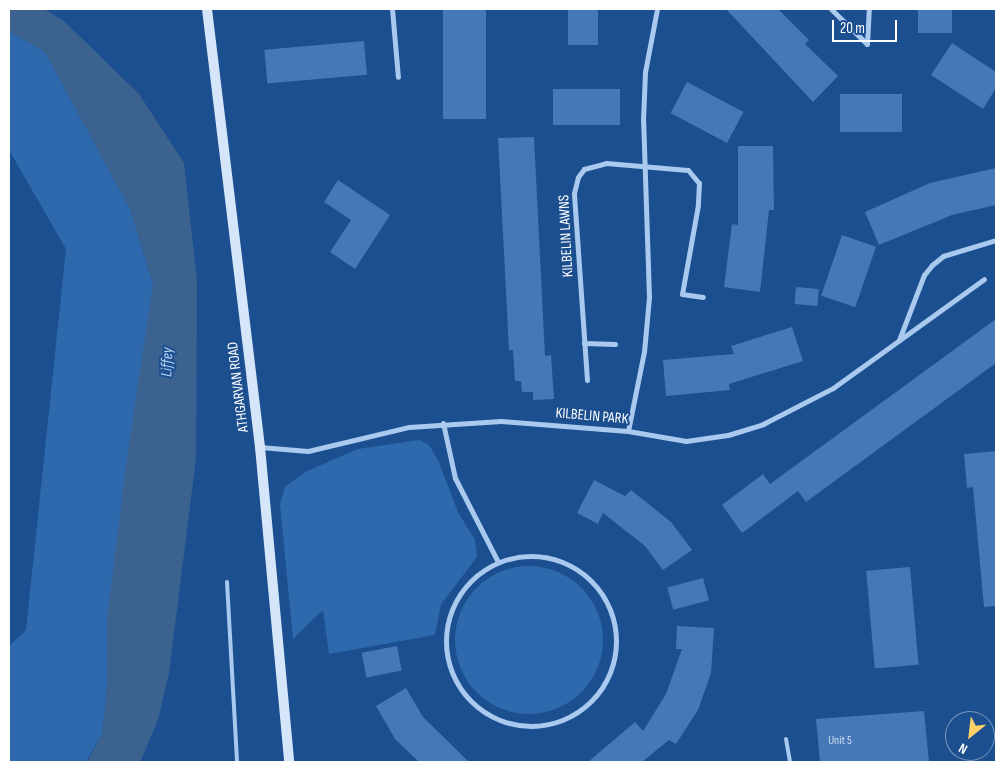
<!DOCTYPE html>
<html>
<head>
<meta charset="utf-8">
<style>
	body { margin:0 }
	#map { position:relative; width:1005px; height:771px; overflow:hidden; background:#1b4f8f; font-family:"Sofia Sans Condensed",sans-serif }
	div>[style] { position:absolute }
	.green>* { inset:0; background:#2e69ad }
	.round { border-radius:50% }
	.water>* { inset:0; background:#3c6290 }
	.building>* { inset:0; background:#4478b7; transform-origin:0 0 }
	.service>* { height:4px; margin:-2px; padding:0 2px; transform-origin:2px; border-radius:2px; background:#a9c9ee }
	.minor>* { height:5px; margin:-2.5px; padding:0 2.5px; transform-origin:2.5px; border-radius:2.5px; background:#a9c9ee }
	.minor>.ring { margin:-2.5px; padding:0; box-sizing:content-box; background:none; border:5px solid #a9c9ee; border-radius:50% }
	.secondary>* { height:10px; margin:-5px; padding:0 5px; transform-origin:5px; border-radius:5px; background:#d6e6fa }
	span { translate:-50% -50%; white-space:nowrap; text-align:center; line-height:1.15; -webkit-text-stroke:4px #1b4f8f; paint-order:stroke }
	.number-label { font-size:12px; color:#d0dded }
	.number-label span { -webkit-text-stroke-width:0 }
	.street-label { font-size:15px; color:#fff }
	.water-label { font-size:16px; color:#b5d3f5; font-style:italic }
	.frame { position:absolute; inset:0; border:10px solid #fff; pointer-events:none }
	.north { position:absolute; left:945px; top:711px; width:50px; height:50px; box-sizing:border-box; background:#1b4f8f; border:1px solid #7695bc; border-radius:50%; rotate:209deg; font-size:14px; font-weight:700; line-height:20px; text-align:center; color:#fff }
	.north::after { content:''; display:block; margin:auto; width:18px; height:22px; background:#ffd166; clip-path:polygon(50% 0,100% 100%,50% 72%,0 100%) }
	.scale { position:absolute; left:832px; top:20px; width:65px; height:22px; box-sizing:border-box; border:2px solid #fff; border-top:0; padding-left:6px; font-size:15px; line-height:18px; white-space:nowrap; color:#fff; -webkit-text-stroke:4px #1b4f8f; paint-order:stroke }
</style>
</head>
<body>
<div id="map">
	<div class="green">
		<div style="clip-path:polygon(9px 31px,45px 52px,130px 209px,153px 284px,102px 734px,86px 762px,9px 762px,9px 646px,26px 630px,66px 249px,9px 150px)"></div>
		<div style="clip-path:polygon(419px 440px,429px 445px,438px 460px,458px 512px,475px 540px,477px 557px,441px 604px,435px 635px,329px 654px,323px 610px,293px 639px,280px 504px,285px 487px,305px 472px,358px 449px)"></div>
		<div class="round" style="left:455px;top:566px;width:148px;height:148px"></div>
	</div>
	<div class="water">
		<div style="clip-path:polygon(9px 9px,44px 9px,64px 21px,139px 94px,184px 163px,197px 281px,196px 458px,169px 673px,158px 720px,140px 762px,87px 762px,102px 734px,107px 691px,107px 619px,126px 465px,153px 284px,130px 209px,45px 52px,9px 31px)"></div>
	</div>
	<div class="building">
		<div style="left:443px;top:9px;width:43px;height:110px"></div>
		<div style="left:568px;top:9px;width:30px;height:36px"></div>
		<div style="clip-path:polygon(726px 9px,778px 9px,809px 40px,805px 44px,838px 76px,813px 102px)"></div>
		<div style="left:918px;top:9px;width:34px;height:24px"></div>
		<div style="left:364px;top:41px;width:34px;height:100px;rotate:85deg"></div>
		<div style="clip-path:polygon(952px 43px,996px 72px,996px 88px,983px 109px,931px 75px)"></div>
		<div style="left:687px;top:82px;width:64px;height:35px;rotate:28deg"></div>
		<div style="left:620px;top:89px;width:36px;height:67px;rotate:90deg"></div>
		<div style="left:840px;top:94px;width:62px;height:38px"></div>
		<div style="clip-path:polygon(534px 137px,545px 356px,551px 355px,554px 399px,533px 400px,533px 392px,522px 392px,521px 381px,515px 381px,513px 350px,509px 350px,498px 138px)"></div>
		<div style="clip-path:polygon(738px 146px,773px 146px,774px 210px,769px 210px,760px 292px,724px 287px,732px 224px,738px 225px)"></div>
		<div style="clip-path:polygon(996px 168px,996px 205px,952px 215px,879px 245px,865px 212px,930px 183px)"></div>
		<div style="clip-path:polygon(338px 180px,390px 215px,355px 269px,330px 252px,351px 220px,324px 202px)"></div>
		<div style="left:842px;top:235px;width:36px;height:64px;rotate:19deg"></div>
		<div style="left:796px;top:287px;width:23px;height:17px;rotate:5deg"></div>
		<div style="clip-path:polygon(996px 319px,996px 363px,806px 502px,798px 491px,742px 533px,722px 505px,763px 474px,770px 484px)"></div>
		<div style="clip-path:polygon(792px 327px,803px 361px,729px 384px,730px 390px,666px 396px,663px 360px,734px 354px,731px 346px)"></div>
		<div style="clip-path:polygon(996px 451px,996px 606px,984px 607px,973px 487px,967px 488px,964px 454px)"></div>
		<div style="clip-path:polygon(594px 480px,625px 496px,631px 490px,671px 522px,692px 550px,663px 570px,645px 546px,603px 513px,598px 524px,577px 513px)"></div>
		<div style="left:910px;top:567px;width:98px;height:44px;rotate:85deg"></div>
		<div style="left:703px;top:578px;width:23px;height:37px;rotate:75deg"></div>
		<div style="clip-path:polygon(677px 626px,714px 628px,711px 673px,698px 710px,676px 744px,669px 740px,642px 762px,588px 762px,635px 722px,643px 731px,666px 694px,682px 649px,676px 649px)"></div>
		<div style="left:397px;top:646px;width:25px;height:36px;rotate:79deg"></div>
		<div style="clip-path:polygon(406px 688px,423px 717px,469px 762px,419px 762px,395px 739px,376px 706px)"></div>
		<div style="clip-path:polygon(924px 711px,929px 762px,820px 762px,816px 719px)"></div>
	</div>
	<div class="service">
		<div style="left:227px;top:582px;width:180px;rotate:86.8deg"></div>
		<div style="left:786px;top:739px;width:23px;rotate:80deg"></div>
	</div>
	<div class="minor">
		<div style="left:392px;top:9px;width:68px;rotate:85deg"></div>
		<div style="left:831px;top:9px;width:50px;rotate:44.2deg"></div>
		<div style="left:867px;top:44px;width:35px;rotate:-87deg"></div>
		<div style="left:899px;top:340px;width:70px;rotate:-69deg"></div>
		<div style="left:924px;top:275px;width:13px;rotate:-51deg"></div>
		<div style="left:932px;top:265px;width:14px;rotate:-39deg"></div>
		<div style="left:943px;top:256px;width:55px;rotate:-16.8deg"></div>
		<div style="left:584px;top:343px;width:31px;rotate:2deg"></div>
		<div style="left:587px;top:380px;width:187px;rotate:-94deg"></div>
		<div style="left:574px;top:193px;width:16px;rotate:-76deg"></div>
		<div style="left:578px;top:177px;width:10px;rotate:-53deg"></div>
		<div style="left:584px;top:169px;width:23px;rotate:-15deg"></div>
		<div style="left:606px;top:163px;width:82px;rotate:4.9deg"></div>
		<div style="left:688px;top:170px;width:17px;rotate:50deg"></div>
		<div style="left:699px;top:183px;width:22px;rotate:93deg"></div>
		<div style="left:698px;top:205px;width:90px;rotate:100.2deg"></div>
		<div style="left:682px;top:294px;width:21px;rotate:8deg"></div>
		<div style="left:443px;top:423px;width:56px;rotate:77.7deg"></div>
		<div style="left:455px;top:478px;width:94px;rotate:62.9deg"></div>
		<div style="left:628px;top:431px;width:81px;rotate:-78.6deg"></div>
		<div style="left:644px;top:352px;width:55px;rotate:-84.8deg"></div>
		<div style="left:649px;top:297px;width:177px;rotate:-91.9deg"></div>
		<div style="left:643px;top:120px;width:48px;rotate:-87.6deg"></div>
		<div style="left:645px;top:72px;width:64px;rotate:-79.2deg"></div>
		<div style="left:260px;top:447px;width:48px;rotate:4.8deg"></div>
		<div style="left:308px;top:451px;width:104px;rotate:-13.4deg"></div>
		<div style="left:409px;top:427px;width:92px;rotate:-3.7deg"></div>
		<div style="left:501px;top:421px;width:127px;rotate:4.5deg"></div>
		<div style="left:628px;top:431px;width:59px;rotate:9.8deg"></div>
		<div style="left:686px;top:441px;width:42px;rotate:-8.1deg"></div>
		<div style="left:728px;top:435px;width:37px;rotate:-17deg"></div>
		<div style="left:763px;top:424px;width:79px;rotate:-27.2deg"></div>
		<div style="left:833px;top:388px;width:186px;rotate:-35.8deg"></div>
		<div class="ring" style="left:446px;top:556px;width:165px;height:165px"></div>
	</div>
	<div class="secondary">
		<div style="left:207px;top:9px;width:441px;rotate:83.1deg"></div>
		<div style="left:260px;top:447px;width:316px;rotate:84.7deg"></div>
	</div>
	<div class="number-label">
		<span style="left:840px;top:741px">Unit 5</span>
	</div>
	<div class="street-label">
		<span style="left:566px;top:236px;rotate:-93deg">KILBELIN LAWNS</span>
		<span style="left:238px;top:387px;rotate:-97deg">ATHGARVAN ROAD</span>
		<span style="left:592px;top:416px;rotate:5deg">KILBELIN PARK</span>
	</div>
	<div class="water-label">
		<span style="left:168px;top:362px;rotate:-88deg">Liffey</span>
	</div>
	<div class="frame"></div>
	<div class="north">N</div>
	<div class="scale">20 m</div>
</div>
</body>
</html>
